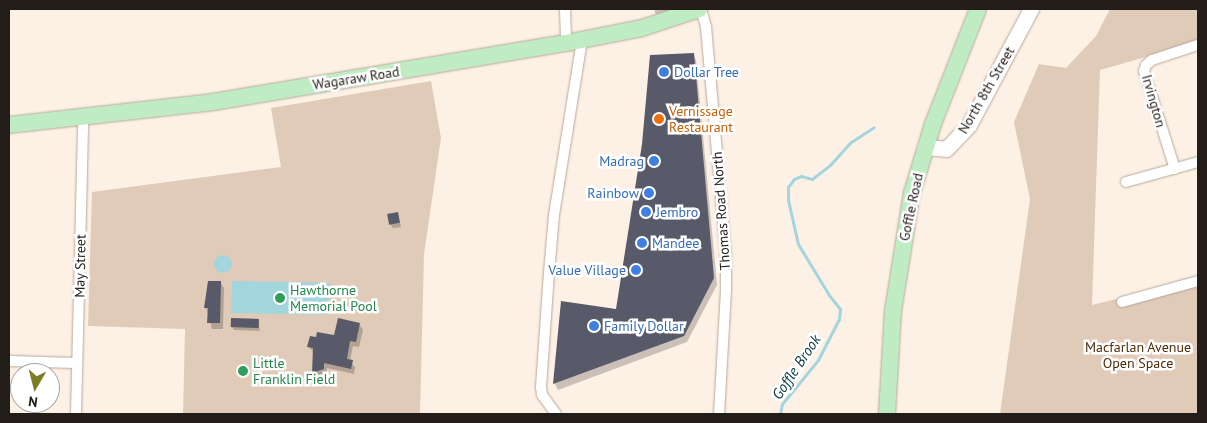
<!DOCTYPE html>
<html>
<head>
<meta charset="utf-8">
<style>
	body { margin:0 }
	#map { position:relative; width:1207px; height:423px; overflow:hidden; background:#fdf1e5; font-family:"PT Sans",sans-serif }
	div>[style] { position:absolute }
	.green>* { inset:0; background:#dfcbb8 }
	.water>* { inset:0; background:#a3d5dc; transform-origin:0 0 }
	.round { border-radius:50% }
	.shadow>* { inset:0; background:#0003 }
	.stream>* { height:3px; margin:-1.5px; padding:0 1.5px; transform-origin:1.5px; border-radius:1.5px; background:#a3d5dc }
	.building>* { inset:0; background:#585a69; transform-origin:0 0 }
	.roads { filter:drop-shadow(0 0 1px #b7a89b) drop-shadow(0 0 1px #b7a89b) }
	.street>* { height:10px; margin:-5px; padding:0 5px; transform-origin:5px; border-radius:5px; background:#fff }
	.secondary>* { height:15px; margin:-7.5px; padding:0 7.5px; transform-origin:7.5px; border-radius:7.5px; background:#fff }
	.primary>* { height:16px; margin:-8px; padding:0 8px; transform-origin:8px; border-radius:8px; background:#bfecc3 }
	.dots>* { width:14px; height:14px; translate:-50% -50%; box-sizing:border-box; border:2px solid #fff; border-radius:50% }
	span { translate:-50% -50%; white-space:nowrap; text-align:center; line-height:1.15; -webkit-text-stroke:5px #fff; paint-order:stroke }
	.shop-label { font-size:14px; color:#366cbe }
	.left { translate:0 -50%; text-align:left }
	.right { translate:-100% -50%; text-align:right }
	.street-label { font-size:14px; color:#221d18 }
	.food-label { font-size:14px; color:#c56008 }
	.leisure-label { font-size:14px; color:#27864d }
	.park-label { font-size:14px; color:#4d2e09 }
	.water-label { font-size:15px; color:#0a3b40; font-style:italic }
	.frame { position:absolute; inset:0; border:10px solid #221d18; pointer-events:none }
	.north { position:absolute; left:10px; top:363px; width:50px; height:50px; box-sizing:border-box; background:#fff; border:1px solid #a7a5a3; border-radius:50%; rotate:188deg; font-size:14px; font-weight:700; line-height:20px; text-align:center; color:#221d18 }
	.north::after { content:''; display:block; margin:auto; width:18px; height:22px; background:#7b7c24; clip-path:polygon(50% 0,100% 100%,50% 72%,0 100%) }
</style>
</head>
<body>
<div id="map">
	<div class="green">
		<div style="clip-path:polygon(1110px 9px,1198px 9px,1198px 42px,1100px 70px,1092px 305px,1198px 279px,1198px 414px,1000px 414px,1030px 199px,1014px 122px,1039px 64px,1066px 68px,1096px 36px)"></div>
		<div style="clip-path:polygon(431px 81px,441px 138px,424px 254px,420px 414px,183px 414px,185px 329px,88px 326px,92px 192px,281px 167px,271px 108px)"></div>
	</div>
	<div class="water">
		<div class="round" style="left:214px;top:255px;width:18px;height:18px"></div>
		<div style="left:232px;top:281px;width:97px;height:32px;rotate:1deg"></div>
	</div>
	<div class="shadow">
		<div style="clip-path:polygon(654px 9px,683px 9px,658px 20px)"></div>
		<div style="clip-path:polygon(693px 54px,696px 60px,717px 285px,687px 342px,558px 390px,555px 384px,562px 303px,617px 311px)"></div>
		<div style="clip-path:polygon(398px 213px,401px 227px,393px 228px,390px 224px)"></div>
		<div style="clip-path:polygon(220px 282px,224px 288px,223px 329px,212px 329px,206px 308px)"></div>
		<div style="clip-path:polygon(258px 320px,260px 331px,234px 330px,232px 327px)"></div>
		<div style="clip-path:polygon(359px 324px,363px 330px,359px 347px,353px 346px,350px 361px,355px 367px,354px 374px,327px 368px,326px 374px,316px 378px,313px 373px,314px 353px,309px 347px)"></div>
	</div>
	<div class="stream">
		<div style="left:780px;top:414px;width:10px;rotate:-79deg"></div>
		<div style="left:782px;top:404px;width:57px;rotate:-50.7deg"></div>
		<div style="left:818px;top:360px;width:46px;rotate:-62.9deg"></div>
		<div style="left:839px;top:319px;width:10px;rotate:-84deg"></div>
		<div style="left:840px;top:309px;width:18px;rotate:-128deg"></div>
		<div style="left:829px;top:295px;width:60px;rotate:-121.3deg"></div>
		<div style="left:798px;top:244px;width:45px;rotate:-102.8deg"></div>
		<div style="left:788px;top:200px;width:13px;rotate:-90deg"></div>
		<div style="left:788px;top:187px;width:10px;rotate:-53deg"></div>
		<div style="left:794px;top:179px;width:8px;rotate:-23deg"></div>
		<div style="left:801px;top:176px;width:11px;rotate:15deg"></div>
		<div style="left:812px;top:179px;width:23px;rotate:-38deg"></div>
		<div style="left:830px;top:165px;width:31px;rotate:-48deg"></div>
		<div style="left:851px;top:142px;width:27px;rotate:-33deg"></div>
	</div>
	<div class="building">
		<div style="clip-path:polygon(694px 53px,714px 278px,684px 336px,553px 384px,561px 301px,616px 309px,642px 144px,650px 55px)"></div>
		<div style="left:398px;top:212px;width:11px;height:11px;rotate:80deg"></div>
		<div style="clip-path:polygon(208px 281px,221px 281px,220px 323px,207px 323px,208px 308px,204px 308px)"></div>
		<div style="left:231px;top:318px;width:28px;height:9px;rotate:2deg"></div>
		<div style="clip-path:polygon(338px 318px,360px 323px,356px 342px,350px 341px,347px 359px,353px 360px,351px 369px,324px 363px,324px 369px,312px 373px,313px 348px,307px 347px,310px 336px,316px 337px,317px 332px,334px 335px)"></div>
	</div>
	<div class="roads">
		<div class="street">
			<div style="left:565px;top:9px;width:34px;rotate:88deg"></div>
			<div style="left:701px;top:9px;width:19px;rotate:74deg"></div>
			<div style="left:706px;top:27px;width:229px;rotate:85deg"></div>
			<div style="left:726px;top:255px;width:35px;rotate:90deg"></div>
			<div style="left:726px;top:290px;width:124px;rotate:93.2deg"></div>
			<div style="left:1175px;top:169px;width:103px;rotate:-107.6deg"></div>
			<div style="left:1144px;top:71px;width:6px;rotate:-72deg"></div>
			<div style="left:1146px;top:65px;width:8px;rotate:-40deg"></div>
			<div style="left:1152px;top:60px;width:48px;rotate:-18.1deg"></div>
			<div style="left:1126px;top:182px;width:75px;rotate:-15.5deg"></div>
			<div style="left:1122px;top:302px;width:79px;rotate:-15.4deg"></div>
			<div style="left:9px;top:361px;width:68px;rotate:1.7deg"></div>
			<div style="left:76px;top:414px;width:297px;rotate:-88.6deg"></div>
			<div style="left:556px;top:414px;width:24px;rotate:-126deg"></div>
			<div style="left:542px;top:395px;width:8px;rotate:-97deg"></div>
			<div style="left:541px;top:387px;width:114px;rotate:-86deg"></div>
			<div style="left:549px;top:273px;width:58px;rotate:-85.1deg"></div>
			<div style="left:554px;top:215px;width:177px;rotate:-80.9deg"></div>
		</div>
		<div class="secondary">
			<div style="left:925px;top:147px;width:21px;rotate:5deg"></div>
			<div style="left:946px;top:149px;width:33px;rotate:-46deg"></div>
			<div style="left:969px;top:125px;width:132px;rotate:-61.9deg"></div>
		</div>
		<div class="primary">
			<div style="left:9px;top:125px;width:205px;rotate:-6.4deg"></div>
			<div style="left:213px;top:102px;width:358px;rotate:-9.5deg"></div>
			<div style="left:566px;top:43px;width:77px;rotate:-11.2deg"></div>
			<div style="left:642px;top:28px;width:60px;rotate:-18.4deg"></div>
			<div style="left:887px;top:414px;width:103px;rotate:-86.7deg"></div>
			<div style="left:893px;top:311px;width:120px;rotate:-80.9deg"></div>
			<div style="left:912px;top:193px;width:72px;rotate:-73.1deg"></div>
			<div style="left:933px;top:124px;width:123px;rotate:-68.6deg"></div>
		</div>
	</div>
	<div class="dots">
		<div style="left:664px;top:72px;background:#3f7fe0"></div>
		<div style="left:659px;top:119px;background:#e8710a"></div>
		<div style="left:654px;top:161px;background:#3f7fe0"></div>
		<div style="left:649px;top:193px;background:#3f7fe0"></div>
		<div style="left:646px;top:212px;background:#3f7fe0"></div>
		<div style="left:642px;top:243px;background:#3f7fe0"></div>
		<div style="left:636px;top:270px;background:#3f7fe0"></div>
		<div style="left:280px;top:298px;background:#2e9e5b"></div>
		<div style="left:594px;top:326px;background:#3f7fe0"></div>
		<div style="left:243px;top:371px;background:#2e9e5b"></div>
	</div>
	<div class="shop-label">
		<span class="left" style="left:674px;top:72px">Dollar Tree</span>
		<span class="right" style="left:644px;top:161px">Madrag</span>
		<span class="right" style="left:639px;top:193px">Rainbow</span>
		<span class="left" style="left:656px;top:212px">Jembro</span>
		<span class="left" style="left:652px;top:243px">Mandee</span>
		<span class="right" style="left:626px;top:270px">Value Village</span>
		<span class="left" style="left:604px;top:326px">Family Dollar</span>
	</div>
	<div class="street-label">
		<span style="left:356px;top:78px;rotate:-9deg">Wagaraw Road</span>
		<span style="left:986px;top:90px;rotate:-60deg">North 8th Street</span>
		<span style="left:1154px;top:101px;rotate:74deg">Irvington</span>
		<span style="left:911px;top:207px;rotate:-78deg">Goffle Road</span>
		<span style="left:721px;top:211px;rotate:-94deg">Thomas Road North</span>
		<span style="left:80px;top:266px;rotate:-89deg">May Street</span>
	</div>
	<div class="food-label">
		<span class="left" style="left:669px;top:119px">Vernissage<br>Restaurant</span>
	</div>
	<div class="leisure-label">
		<span class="left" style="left:290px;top:298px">Hawthorne<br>Memorial Pool</span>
		<span class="left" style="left:253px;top:371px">Little<br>Franklin Field</span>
	</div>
	<div class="park-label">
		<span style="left:1138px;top:355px">Macfarlan Avenue<br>Open Space</span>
	</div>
	<div class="water-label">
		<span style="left:796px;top:367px;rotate:-56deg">Goffle Brook</span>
	</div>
	<div class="frame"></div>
	<div class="north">N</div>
</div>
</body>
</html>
